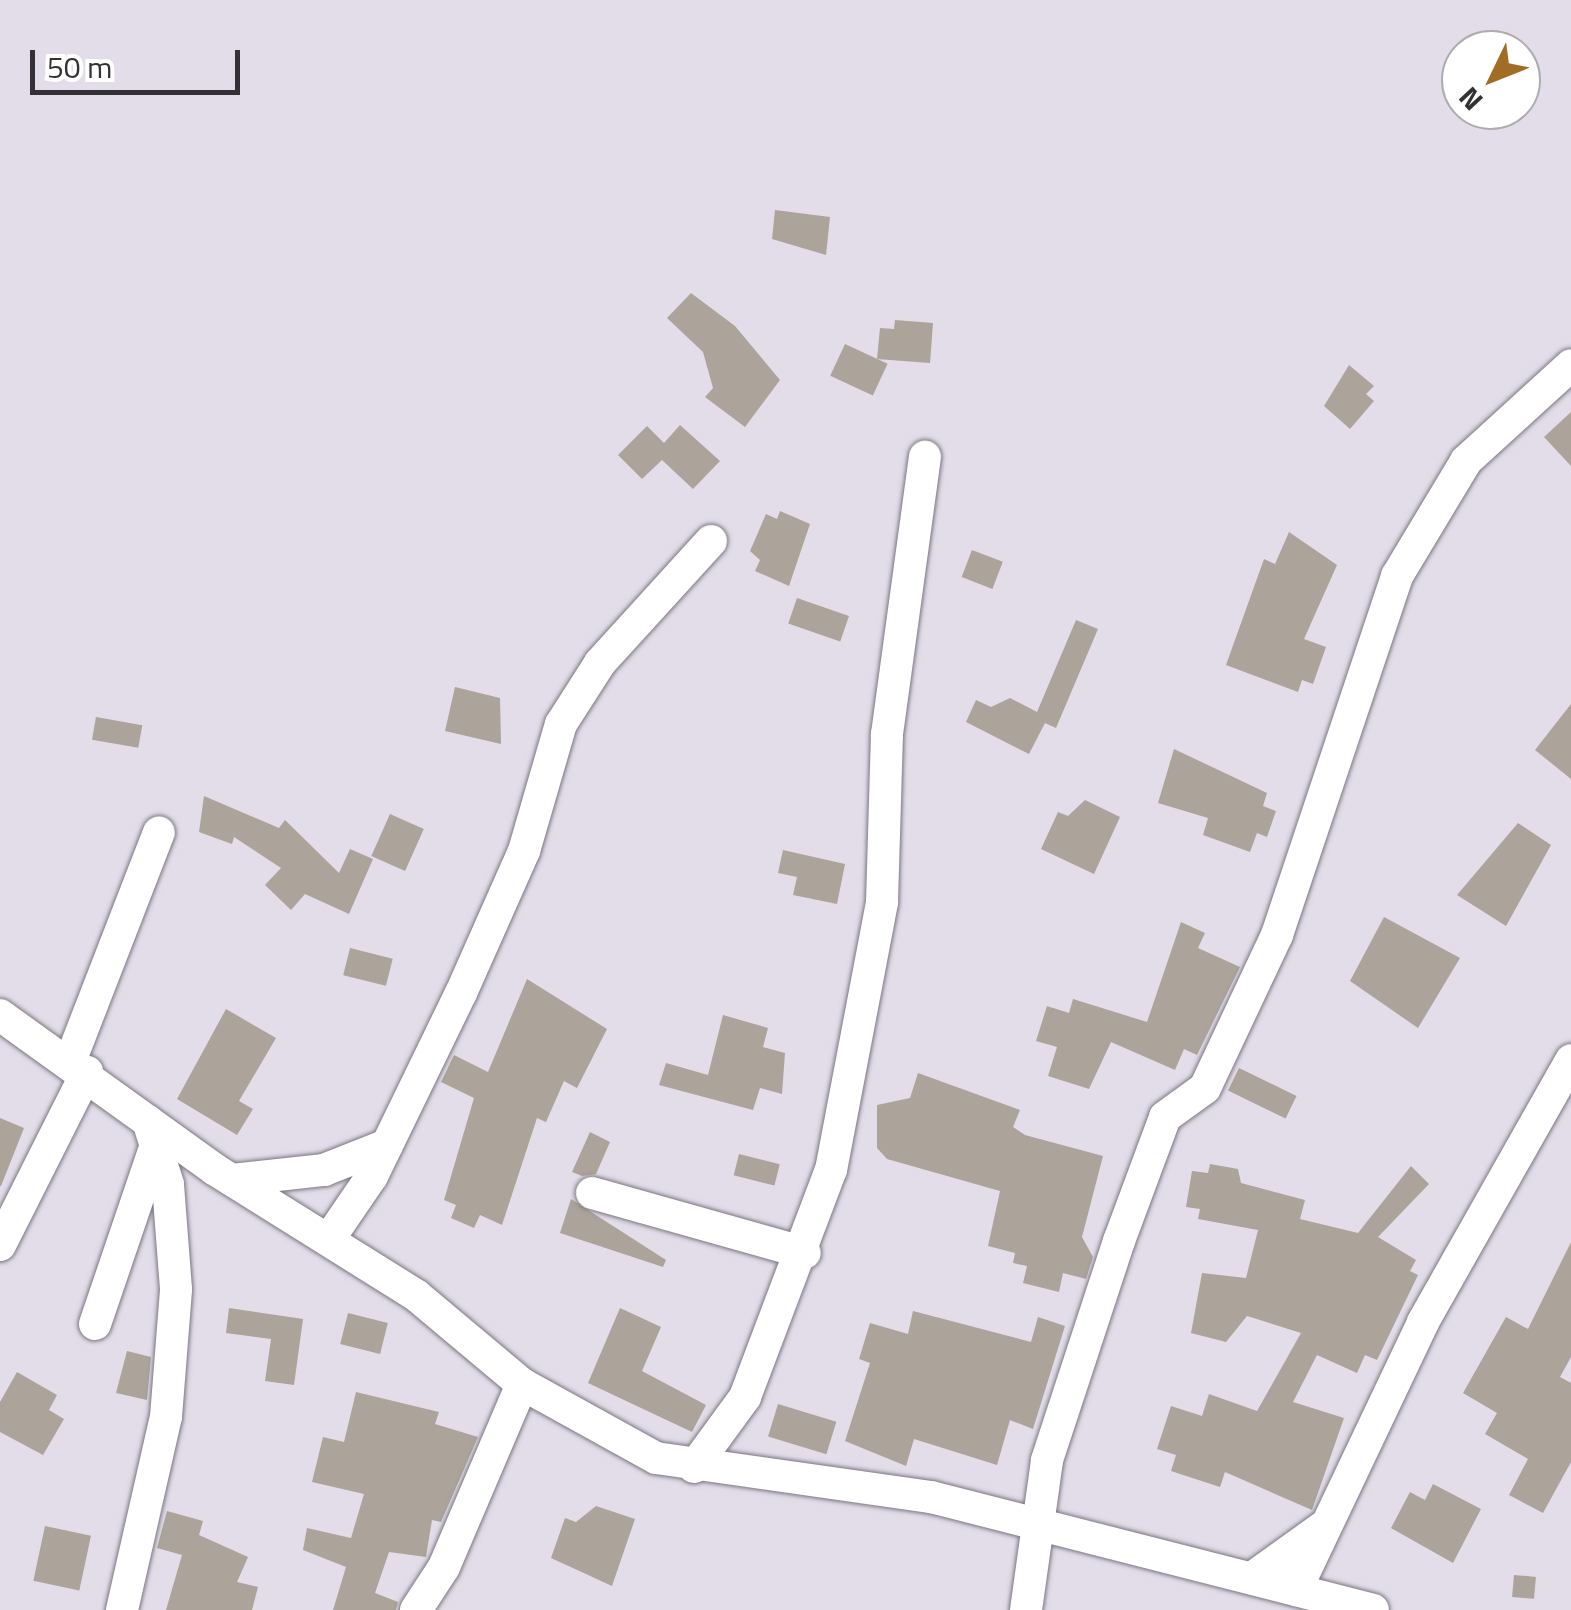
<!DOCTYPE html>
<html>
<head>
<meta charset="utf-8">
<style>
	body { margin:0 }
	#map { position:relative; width:1571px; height:1610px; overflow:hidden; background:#e2dde9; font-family:"Titillium Web",sans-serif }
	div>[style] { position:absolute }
	.building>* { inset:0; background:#aca39a; transform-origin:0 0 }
	.roads { filter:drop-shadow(0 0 2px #7b7680) drop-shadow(0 0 2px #7b7680) }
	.minor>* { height:32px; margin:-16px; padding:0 16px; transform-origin:16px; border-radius:16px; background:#fff }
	span { translate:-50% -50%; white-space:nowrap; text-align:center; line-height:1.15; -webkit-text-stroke:9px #fff; paint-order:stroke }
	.north { position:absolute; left:1441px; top:30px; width:100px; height:100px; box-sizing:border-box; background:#fff; border:2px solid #adadae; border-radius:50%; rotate:227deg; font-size:28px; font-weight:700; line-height:40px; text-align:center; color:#333135 }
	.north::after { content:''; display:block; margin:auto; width:35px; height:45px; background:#a16d25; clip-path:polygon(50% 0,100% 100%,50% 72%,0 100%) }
	.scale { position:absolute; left:30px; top:50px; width:210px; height:45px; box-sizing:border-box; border:5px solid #333135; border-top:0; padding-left:12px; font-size:30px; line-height:35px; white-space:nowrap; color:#333135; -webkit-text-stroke:8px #fff; paint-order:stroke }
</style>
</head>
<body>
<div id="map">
	<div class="building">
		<div style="clip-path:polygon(775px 210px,830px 217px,826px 255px,772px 239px)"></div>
		<div style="clip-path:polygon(691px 293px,735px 326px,780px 380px,745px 427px,705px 397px,713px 388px,703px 352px,667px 318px)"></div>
		<div style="clip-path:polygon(895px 320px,933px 323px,930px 363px,877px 359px,880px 328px,894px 329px)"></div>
		<div style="left:845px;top:344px;width:47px;height:35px;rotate:25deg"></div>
		<div style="clip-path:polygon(1349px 365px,1374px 386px,1366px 394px,1374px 401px,1350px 429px,1324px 406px)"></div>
		<div style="clip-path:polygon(1571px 412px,1571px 466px,1544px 437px)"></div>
		<div style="clip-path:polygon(680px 425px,720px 461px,693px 489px,662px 460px,642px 479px,618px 455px,647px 426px,664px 443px)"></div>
		<div style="clip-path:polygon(780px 511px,810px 524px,789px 586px,755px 571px,760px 560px,750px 551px,766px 514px,777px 519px)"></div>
		<div style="clip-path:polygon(1289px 532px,1337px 565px,1304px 639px,1326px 647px,1313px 684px,1302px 680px,1298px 692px,1226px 665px,1264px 559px,1275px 564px)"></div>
		<div style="left:972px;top:550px;width:33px;height:29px;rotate:21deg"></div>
		<div style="left:797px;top:598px;width:55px;height:27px;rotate:19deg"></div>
		<div style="clip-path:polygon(1076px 620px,1098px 629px,1056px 728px,1045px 723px,1029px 754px,966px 722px,976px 700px,991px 707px,1010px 698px,1037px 712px)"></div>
		<div style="clip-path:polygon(455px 687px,500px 698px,501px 744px,445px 731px)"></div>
		<div style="clip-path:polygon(1571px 704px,1571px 779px,1535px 750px)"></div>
		<div style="left:96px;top:717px;width:47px;height:23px;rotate:10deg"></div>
		<div style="clip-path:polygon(1174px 749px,1267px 793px,1263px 806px,1276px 811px,1267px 837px,1257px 833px,1250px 852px,1203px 835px,1208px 818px,1158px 803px)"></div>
		<div style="clip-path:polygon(204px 796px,279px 828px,285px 820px,339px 873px,350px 849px,373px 859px,349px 914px,305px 894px,291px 910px,265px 885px,281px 868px,234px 837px,232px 844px,199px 832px)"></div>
		<div style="clip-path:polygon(1085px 800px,1120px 817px,1094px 874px,1041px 849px,1058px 812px,1068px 816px)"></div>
		<div style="left:390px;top:814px;width:37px;height:46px;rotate:24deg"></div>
		<div style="clip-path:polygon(1518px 823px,1551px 845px,1506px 926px,1457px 895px)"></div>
		<div style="clip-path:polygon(783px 850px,845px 864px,837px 904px,793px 895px,797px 877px,778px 873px)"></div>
		<div style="clip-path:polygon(1384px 917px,1460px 958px,1418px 1028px,1350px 981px)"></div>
		<div style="clip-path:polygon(1181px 922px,1205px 933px,1198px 948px,1240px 967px,1197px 1055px,1184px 1049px,1175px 1070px,1111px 1042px,1089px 1089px,1048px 1076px,1057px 1047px,1036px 1041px,1047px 1006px,1069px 1013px,1073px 999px,1147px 1022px)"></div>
		<div style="left:350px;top:948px;width:44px;height:28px;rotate:14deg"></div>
		<div style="clip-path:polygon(527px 979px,607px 1029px,577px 1088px,564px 1081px,546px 1122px,537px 1118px,502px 1225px,480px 1215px,474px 1228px,451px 1218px,456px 1205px,444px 1200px,474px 1098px,441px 1082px,454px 1055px,488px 1072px)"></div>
		<div style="clip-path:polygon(226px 1009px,276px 1038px,239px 1101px,253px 1109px,237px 1135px,177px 1099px)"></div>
		<div style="clip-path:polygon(723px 1015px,768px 1028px,763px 1047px,785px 1053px,782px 1094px,760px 1088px,753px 1110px,659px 1085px,666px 1063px,708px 1075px)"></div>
		<div style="left:1239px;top:1068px;width:64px;height:25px;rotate:26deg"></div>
		<div style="clip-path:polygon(918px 1073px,1020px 1110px,1013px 1127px,1025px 1135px,1103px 1156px,1082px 1237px,1093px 1257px,1086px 1279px,1063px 1273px,1059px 1292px,1023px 1283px,1027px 1266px,1013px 1263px,1015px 1253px,988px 1246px,1000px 1191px,887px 1159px,877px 1148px,877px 1105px,910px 1098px)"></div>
		<div style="clip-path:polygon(0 1118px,24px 1128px,1px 1186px,0 1186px)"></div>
		<div style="clip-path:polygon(590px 1132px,610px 1142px,596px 1174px,582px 1176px,572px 1172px)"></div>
		<div style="left:739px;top:1154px;width:42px;height:22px;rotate:14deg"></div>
		<div style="clip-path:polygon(1210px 1164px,1238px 1169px,1241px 1183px,1305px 1200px,1300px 1219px,1358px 1233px,1411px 1166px,1429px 1184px,1378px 1237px,1416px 1260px,1410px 1271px,1418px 1275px,1377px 1360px,1365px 1355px,1357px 1373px,1317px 1355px,1293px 1402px,1344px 1418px,1312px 1510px,1225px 1472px,1220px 1487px,1171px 1471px,1176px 1455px,1157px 1449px,1171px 1406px,1202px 1416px,1209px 1394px,1257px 1411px,1301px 1333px,1247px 1316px,1226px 1342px,1191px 1333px,1202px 1273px,1246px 1278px,1258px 1230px,1198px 1219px,1200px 1209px,1186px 1207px,1192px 1171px,1208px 1173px)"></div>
		<div style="clip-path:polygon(571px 1199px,666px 1260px,663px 1267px,560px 1233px)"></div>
		<div style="clip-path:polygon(1571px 1242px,1571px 1357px,1560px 1377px,1571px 1383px,1571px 1462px,1543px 1513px,1509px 1495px,1528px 1459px,1485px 1434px,1497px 1413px,1463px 1393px,1506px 1317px,1528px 1329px)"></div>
		<div style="clip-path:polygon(229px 1308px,303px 1319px,294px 1385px,265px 1381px,271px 1339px,226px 1333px)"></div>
		<div style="clip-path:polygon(620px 1308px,661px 1327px,642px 1371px,706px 1405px,692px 1432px,588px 1383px)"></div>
		<div style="clip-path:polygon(913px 1311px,1031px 1342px,1038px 1317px,1065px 1326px,1033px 1429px,1010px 1420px,997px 1465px,914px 1439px,906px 1466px,845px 1441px,870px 1363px,859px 1359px,870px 1323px,908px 1334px)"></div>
		<div style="left:348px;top:1313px;width:41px;height:32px;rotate:14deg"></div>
		<div style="clip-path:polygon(127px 1351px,151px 1357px,147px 1400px,116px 1393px)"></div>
		<div style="clip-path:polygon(17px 1372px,57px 1395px,49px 1410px,64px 1419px,43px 1455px,0 1432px,0 1402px)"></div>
		<div style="clip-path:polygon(356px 1392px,439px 1412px,435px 1424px,478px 1437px,441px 1522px,432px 1520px,426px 1557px,389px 1552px,375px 1593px,398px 1602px,396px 1610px,333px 1610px,346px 1567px,303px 1550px,307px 1528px,351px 1538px,364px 1494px,312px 1482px,323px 1437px,344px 1442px)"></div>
		<div style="left:778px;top:1404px;width:61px;height:34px;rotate:17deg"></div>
		<div style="clip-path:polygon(1433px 1484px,1481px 1509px,1453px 1563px,1391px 1528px,1410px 1492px,1425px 1500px)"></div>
		<div style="clip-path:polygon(596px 1506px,635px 1519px,612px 1586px,551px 1558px,565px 1518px,576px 1522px)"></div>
		<div style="clip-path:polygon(167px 1511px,203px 1521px,199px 1535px,248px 1557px,237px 1582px,258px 1587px,252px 1610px,166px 1610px,182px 1555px,157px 1548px)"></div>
		<div style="left:45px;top:1526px;width:47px;height:56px;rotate:12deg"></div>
		<div style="left:1514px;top:1575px;width:22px;height:22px;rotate:5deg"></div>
	</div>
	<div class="roads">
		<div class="minor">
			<div style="left:0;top:1015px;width:264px;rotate:35.7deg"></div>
			<div style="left:214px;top:1169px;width:239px;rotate:32deg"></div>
			<div style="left:417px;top:1296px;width:137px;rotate:40deg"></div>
			<div style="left:522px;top:1384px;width:153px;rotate:28.9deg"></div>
			<div style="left:656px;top:1458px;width:278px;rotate:8.1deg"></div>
			<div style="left:931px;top:1497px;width:456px;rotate:14.3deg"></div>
			<div style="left:71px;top:1059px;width:243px;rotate:-68.8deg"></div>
			<div style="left:232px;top:1180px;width:93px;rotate:-6.2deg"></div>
			<div style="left:324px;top:1170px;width:68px;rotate:-21.6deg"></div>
			<div style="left:592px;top:1193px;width:221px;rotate:15.7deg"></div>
			<div style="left:329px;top:1239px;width:76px;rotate:-55.7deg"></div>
			<div style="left:372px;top:1176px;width:203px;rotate:-64.1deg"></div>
			<div style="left:461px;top:993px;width:155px;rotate:-66.1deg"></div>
			<div style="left:524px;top:851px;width:132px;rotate:-73.8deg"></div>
			<div style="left:561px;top:724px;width:72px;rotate:-57.4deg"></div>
			<div style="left:600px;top:663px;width:165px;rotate:-47.7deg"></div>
			<div style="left:0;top:1245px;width:194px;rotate:-63.3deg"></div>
			<div style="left:95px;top:1324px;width:192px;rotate:-71.2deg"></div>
			<div style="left:694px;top:1467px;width:87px;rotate:-53.9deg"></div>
			<div style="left:745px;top:1397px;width:243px;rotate:-69.3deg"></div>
			<div style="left:831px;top:1170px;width:273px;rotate:-79.2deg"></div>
			<div style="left:882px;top:902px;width:168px;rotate:-88.3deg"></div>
			<div style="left:887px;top:734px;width:280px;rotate:-82.2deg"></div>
			<div style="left:1252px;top:1578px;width:87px;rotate:-35.7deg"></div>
			<div style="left:1296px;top:1590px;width:297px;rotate:-64.6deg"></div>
			<div style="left:1423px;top:1322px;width:301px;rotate:-60.5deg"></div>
			<div style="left:122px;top:1610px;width:198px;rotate:-77.2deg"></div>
			<div style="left:166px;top:1417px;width:128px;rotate:-85.5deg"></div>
			<div style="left:176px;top:1289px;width:105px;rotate:-94.4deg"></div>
			<div style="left:168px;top:1184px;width:66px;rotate:-107.6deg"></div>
			<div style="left:416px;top:1610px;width:51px;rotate:-56.9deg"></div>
			<div style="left:444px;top:1567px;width:199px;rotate:-66.9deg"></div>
			<div style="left:1026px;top:1610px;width:151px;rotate:-82deg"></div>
			<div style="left:1047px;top:1460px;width:231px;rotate:-71.8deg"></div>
			<div style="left:1119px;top:1241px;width:132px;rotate:-69.6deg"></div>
			<div style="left:1165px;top:1117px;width:49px;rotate:-35.9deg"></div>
			<div style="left:1205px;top:1088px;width:169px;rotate:-64.8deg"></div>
			<div style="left:1277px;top:935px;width:379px;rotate:-71.5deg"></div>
			<div style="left:1397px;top:576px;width:134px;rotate:-59deg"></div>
			<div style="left:1466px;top:461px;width:142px;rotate:-42.4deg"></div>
		</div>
	</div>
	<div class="north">N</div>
	<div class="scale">50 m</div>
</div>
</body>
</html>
